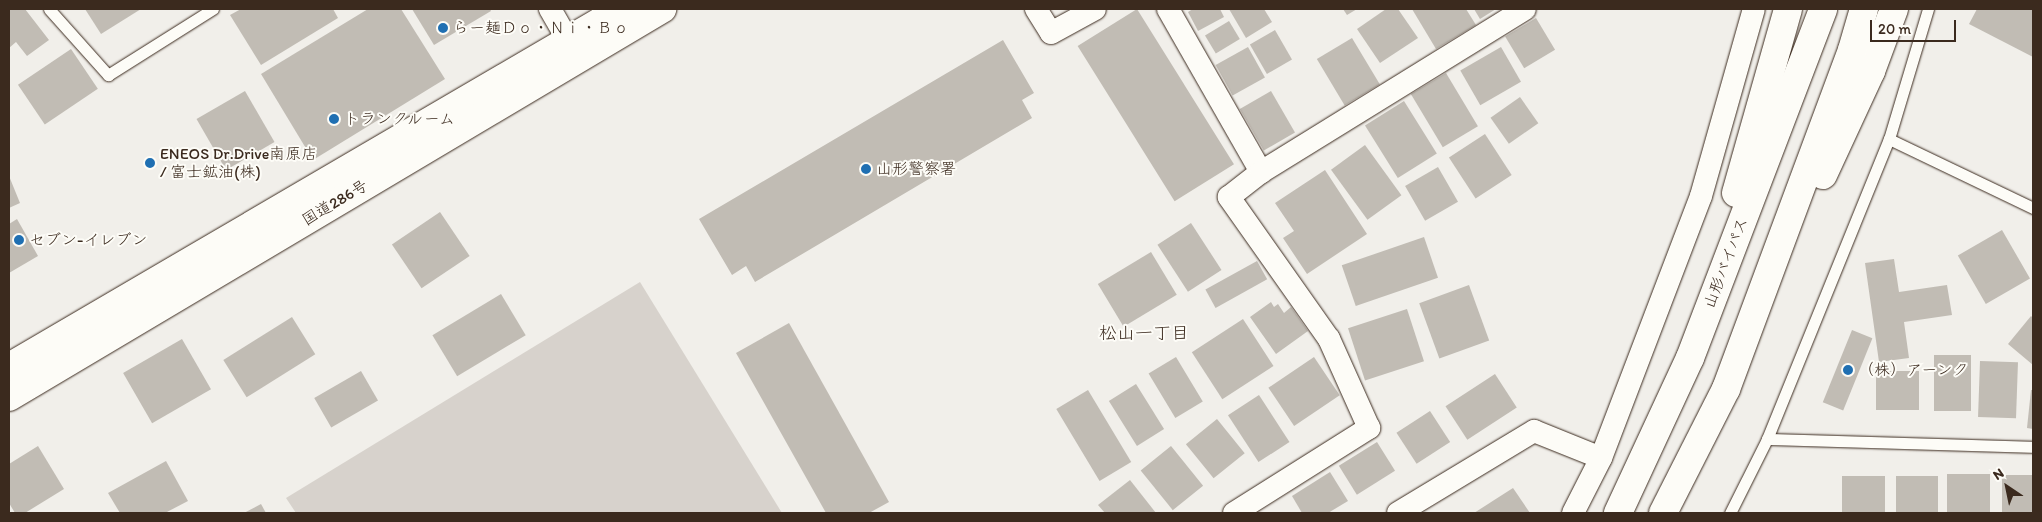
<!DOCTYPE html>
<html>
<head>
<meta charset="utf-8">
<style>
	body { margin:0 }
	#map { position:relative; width:2042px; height:522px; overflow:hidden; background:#f1efea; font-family:Itim,"Klee One",sans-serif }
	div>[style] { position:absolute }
	.green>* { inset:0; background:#d7d2cc }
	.building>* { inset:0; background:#c1bcb4; transform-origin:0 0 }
	.roads { filter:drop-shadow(0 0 1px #3b2a1e) drop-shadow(0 0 1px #3b2a1e) }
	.lane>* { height:11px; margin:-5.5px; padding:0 5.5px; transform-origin:5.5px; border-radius:5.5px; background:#fdfcf7 }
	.street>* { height:22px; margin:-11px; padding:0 11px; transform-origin:11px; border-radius:11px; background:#fdfcf7 }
	.highway>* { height:28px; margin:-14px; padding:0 14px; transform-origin:14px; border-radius:14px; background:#fdfcf7 }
	.dots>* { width:14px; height:14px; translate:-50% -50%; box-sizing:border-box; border:2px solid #fdfcf7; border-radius:50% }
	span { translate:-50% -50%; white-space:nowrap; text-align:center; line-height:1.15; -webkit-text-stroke:4px #fdfcf7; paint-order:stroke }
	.poi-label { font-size:16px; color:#3b2a1e }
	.left { translate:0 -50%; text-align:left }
	.street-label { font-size:16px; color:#3b2a1e }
	.neighbourhood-label { font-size:18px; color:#3b2a1e }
	.frame { position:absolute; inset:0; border:10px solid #3b2a1e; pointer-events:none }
	.north { position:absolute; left:1982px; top:462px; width:50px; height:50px; -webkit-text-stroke:4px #fdfcf7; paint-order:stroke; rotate:326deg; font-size:14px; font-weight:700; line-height:20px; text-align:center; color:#3b2a1e }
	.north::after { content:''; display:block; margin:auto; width:18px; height:22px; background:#3b2a1e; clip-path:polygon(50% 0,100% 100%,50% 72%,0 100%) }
	.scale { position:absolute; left:1870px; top:20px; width:86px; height:22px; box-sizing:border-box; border:2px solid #3b2a1e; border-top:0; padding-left:6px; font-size:15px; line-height:18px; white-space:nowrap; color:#3b2a1e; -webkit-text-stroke:4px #fdfcf7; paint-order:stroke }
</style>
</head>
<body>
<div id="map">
	<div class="green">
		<div style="clip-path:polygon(640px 282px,782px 513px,296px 513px,286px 498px)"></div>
	</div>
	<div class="building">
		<div style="clip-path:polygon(9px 9px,25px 9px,49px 40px,27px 56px,16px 42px,9px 48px)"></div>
		<div style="clip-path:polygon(85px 9px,141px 9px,101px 34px)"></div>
		<div style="clip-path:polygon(241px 9px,333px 9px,338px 18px,261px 65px,230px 15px)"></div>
		<div style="clip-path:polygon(368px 9px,401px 9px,445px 79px,313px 160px,261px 74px)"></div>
		<div style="clip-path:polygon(412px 9px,490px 9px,491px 11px,434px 45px)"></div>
		<div style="left:1137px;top:9px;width:183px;height:70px;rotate:58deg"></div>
		<div style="clip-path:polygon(1193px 9px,1220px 9px,1224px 17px,1198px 31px,1188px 12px)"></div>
		<div style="clip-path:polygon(1229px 9px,1264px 9px,1272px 22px,1246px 38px)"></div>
		<div style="clip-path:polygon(1343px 9px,1357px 9px,1347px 15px)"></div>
		<div style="clip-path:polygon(1386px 9px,1398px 9px,1418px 38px,1380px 63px,1357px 29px)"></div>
		<div style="clip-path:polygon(1412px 9px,1466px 9px,1476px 25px,1436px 49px)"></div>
		<div style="clip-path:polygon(1474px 9px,1496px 9px,1480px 19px)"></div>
		<div style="clip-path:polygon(1977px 9px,2033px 9px,2033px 57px,1969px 24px)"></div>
		<div style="left:1536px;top:18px;width:37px;height:36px;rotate:59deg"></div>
		<div style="left:1229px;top:21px;width:21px;height:28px;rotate:59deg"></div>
		<div style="left:1275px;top:30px;width:34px;height:29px;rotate:60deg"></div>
		<div style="left:1352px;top:38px;width:54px;height:41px;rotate:59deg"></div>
		<div style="clip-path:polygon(1003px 40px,1034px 93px,1022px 100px,1032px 118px,755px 282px,746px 266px,732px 275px,699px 219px)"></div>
		<div style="left:1248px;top:47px;width:35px;height:37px;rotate:61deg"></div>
		<div style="left:1501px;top:47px;width:40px;height:47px;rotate:60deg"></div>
		<div style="left:71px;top:49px;width:48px;height:64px;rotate:56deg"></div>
		<div style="left:1446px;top:73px;width:62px;height:41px;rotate:59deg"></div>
		<div style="left:245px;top:91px;width:59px;height:56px;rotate:60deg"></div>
		<div style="left:1271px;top:91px;width:48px;height:36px;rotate:60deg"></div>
		<div style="left:1520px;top:97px;width:32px;height:36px;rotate:55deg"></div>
		<div style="left:1404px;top:101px;width:62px;height:46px;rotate:58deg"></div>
		<div style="left:1485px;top:134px;width:49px;height:43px;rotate:57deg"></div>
		<div style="left:1365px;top:145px;width:62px;height:42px;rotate:54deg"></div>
		<div style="left:1438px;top:167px;width:40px;height:38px;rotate:60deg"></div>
		<div style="clip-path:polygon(1325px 170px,1367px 234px,1307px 274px,1283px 238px,1294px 231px,1275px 203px)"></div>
		<div style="clip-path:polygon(9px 176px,20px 203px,9px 208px)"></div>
		<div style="left:440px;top:212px;width:53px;height:58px;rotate:56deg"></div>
		<div style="clip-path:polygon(17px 219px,38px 256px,9px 273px,9px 224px)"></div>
		<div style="left:1191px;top:223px;width:56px;height:40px;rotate:57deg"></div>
		<div style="left:2002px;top:230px;width:56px;height:51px;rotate:60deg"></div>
		<div style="left:1424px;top:237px;width:43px;height:87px;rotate:71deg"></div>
		<div style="left:1151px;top:252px;width:50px;height:62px;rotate:59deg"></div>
		<div style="clip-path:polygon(1894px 259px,1899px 292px,1947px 285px,1952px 315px,1904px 322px,1909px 358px,1879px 362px,1865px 263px)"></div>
		<div style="left:1257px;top:261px;width:21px;height:59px;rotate:61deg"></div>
		<div style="left:1469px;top:285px;width:59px;height:53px;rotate:70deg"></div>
		<div style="left:501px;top:294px;width:48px;height:80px;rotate:59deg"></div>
		<div style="clip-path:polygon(1271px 302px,1274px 307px,1278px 304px,1284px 313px,1291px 307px,1308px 331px,1276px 354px,1250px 317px)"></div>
		<div style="left:1407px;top:309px;width:55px;height:62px;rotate:72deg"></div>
		<div style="clip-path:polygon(2031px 316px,2033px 318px,2033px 365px,2008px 344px)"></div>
		<div style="left:292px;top:317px;width:44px;height:81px;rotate:58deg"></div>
		<div style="left:1243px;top:319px;width:56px;height:61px;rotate:57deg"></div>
		<div style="clip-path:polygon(789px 323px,889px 502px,869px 513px,826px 513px,736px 353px)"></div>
		<div style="left:1852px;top:330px;width:22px;height:78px;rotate:22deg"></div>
		<div style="left:182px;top:339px;width:58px;height:68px;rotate:60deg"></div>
		<div style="left:1934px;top:355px;width:37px;height:56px"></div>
		<div style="left:1176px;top:357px;width:52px;height:32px;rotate:59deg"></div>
		<div style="left:1314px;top:357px;width:46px;height:55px;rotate:56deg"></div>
		<div style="left:1980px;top:361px;width:38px;height:56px;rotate:2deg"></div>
		<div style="left:361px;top:371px;width:34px;height:54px;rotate:60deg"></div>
		<div style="left:1876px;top:371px;width:43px;height:39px"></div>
		<div style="left:1495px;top:374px;width:40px;height:59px;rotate:57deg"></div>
		<div style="left:1136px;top:384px;width:53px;height:32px;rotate:58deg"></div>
		<div style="left:1088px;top:390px;width:84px;height:37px;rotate:59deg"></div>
		<div style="clip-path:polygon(2031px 390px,2033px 390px,2033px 429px,2027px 428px)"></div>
		<div style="left:1259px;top:395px;width:56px;height:37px;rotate:57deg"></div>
		<div style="left:1430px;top:411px;width:37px;height:40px;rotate:57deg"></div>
		<div style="left:1217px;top:419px;width:44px;height:40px;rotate:51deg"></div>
		<div style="left:1377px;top:442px;width:34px;height:45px;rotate:58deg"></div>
		<div style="clip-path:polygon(38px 446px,64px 489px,25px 513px,15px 513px,9px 503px,9px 464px)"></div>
		<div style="left:1171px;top:446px;width:51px;height:39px;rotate:51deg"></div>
		<div style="clip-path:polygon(166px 461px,188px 501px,165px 513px,120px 513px,108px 493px)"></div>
		<div style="clip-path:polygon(1330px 472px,1348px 501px,1328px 513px,1302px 513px,1292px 496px)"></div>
		<div style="left:1947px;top:474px;width:43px;height:39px"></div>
		<div style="left:2002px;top:475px;width:31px;height:38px"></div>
		<div style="left:1842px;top:476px;width:43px;height:37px"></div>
		<div style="left:1896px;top:476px;width:42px;height:37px"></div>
		<div style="clip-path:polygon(1130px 480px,1156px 513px,1105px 513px,1098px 505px)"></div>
		<div style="clip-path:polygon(1513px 488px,1530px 513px,1474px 513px)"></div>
		<div style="clip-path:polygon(261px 504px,266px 513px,244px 513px)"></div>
	</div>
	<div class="roads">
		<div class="lane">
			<div style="left:49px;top:9px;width:89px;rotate:48.2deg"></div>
			<div style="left:108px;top:75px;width:124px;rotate:-32.2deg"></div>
			<div style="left:1889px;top:139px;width:160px;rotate:25.6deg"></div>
			<div style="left:1767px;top:439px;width:266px;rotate:1.7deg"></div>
			<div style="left:1730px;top:513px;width:83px;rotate:-63.4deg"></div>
			<div style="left:1767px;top:439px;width:324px;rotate:-67.9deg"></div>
			<div style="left:1889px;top:139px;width:136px;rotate:-73.3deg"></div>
		</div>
		<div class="street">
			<div style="left:550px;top:9px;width:36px;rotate:60deg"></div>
			<div style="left:1036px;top:9px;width:28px;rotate:58deg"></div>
			<div style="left:1051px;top:33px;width:50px;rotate:-28.6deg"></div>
			<div style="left:1168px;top:9px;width:188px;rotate:60.3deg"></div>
			<div style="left:1234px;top:513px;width:160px;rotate:-32.2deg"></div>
			<div style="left:1369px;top:428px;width:98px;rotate:-114.2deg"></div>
			<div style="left:1329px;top:339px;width:174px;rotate:-125.2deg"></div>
			<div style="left:1229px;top:197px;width:41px;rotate:-38deg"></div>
			<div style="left:1261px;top:172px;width:310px;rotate:-31.7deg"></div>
			<div style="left:1398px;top:513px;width:159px;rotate:-31.1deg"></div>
			<div style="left:1534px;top:431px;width:72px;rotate:21.9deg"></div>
			<div style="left:1573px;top:513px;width:62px;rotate:-63deg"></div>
			<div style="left:1601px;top:458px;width:280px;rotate:-69.1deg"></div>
			<div style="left:1701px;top:196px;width:194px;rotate:-74.2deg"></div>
		</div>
		<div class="highway">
			<div style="left:1823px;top:175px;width:115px;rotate:-65.2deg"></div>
			<div style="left:1871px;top:71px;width:66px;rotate:-69.6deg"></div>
			<div style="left:1736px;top:193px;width:191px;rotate:-74.2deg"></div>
			<div style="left:9px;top:367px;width:710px;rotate:-30.29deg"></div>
			<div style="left:9px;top:397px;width:760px;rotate:-30.72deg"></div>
			<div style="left:1618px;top:513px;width:171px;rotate:-65.1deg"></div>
			<div style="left:1690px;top:358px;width:373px;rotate:-69.1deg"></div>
			<div style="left:1663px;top:513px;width:139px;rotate:-63.1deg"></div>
			<div style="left:1726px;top:389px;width:362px;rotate:-69.6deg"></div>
			<div style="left:1852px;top:50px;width:43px;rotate:-73.7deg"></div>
		</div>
	</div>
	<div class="dots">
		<div style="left:443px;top:28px;background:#1f6fb2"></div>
		<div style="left:334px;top:119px;background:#1f6fb2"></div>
		<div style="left:150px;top:163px;background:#1f6fb2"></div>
		<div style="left:866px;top:169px;background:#1f6fb2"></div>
		<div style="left:19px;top:240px;background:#1f6fb2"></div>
		<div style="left:1848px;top:370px;background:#1f6fb2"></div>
	</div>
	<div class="poi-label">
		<span class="left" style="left:453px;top:28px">らー麺Ｄｏ・Ｎｉ・Ｂｏ</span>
		<span class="left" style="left:344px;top:119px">トランクルーム</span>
		<span class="left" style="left:160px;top:163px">ENEOS Dr.Drive南原店<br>/ 富士鉱油(株)</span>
		<span class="left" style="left:876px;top:169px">山形警察署</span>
		<span class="left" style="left:29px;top:240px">セブン-イレブン</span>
		<span class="left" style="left:1858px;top:370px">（株）アーンク</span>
	</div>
	<div class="street-label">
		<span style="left:335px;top:203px;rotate:-31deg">国道286号</span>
		<span style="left:1726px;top:263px;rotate:-69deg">山形バイパス</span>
	</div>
	<div class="neighbourhood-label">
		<span style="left:1144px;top:333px">松山一丁目</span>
	</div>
	<div class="frame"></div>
	<div class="north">N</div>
	<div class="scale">20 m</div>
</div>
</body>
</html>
